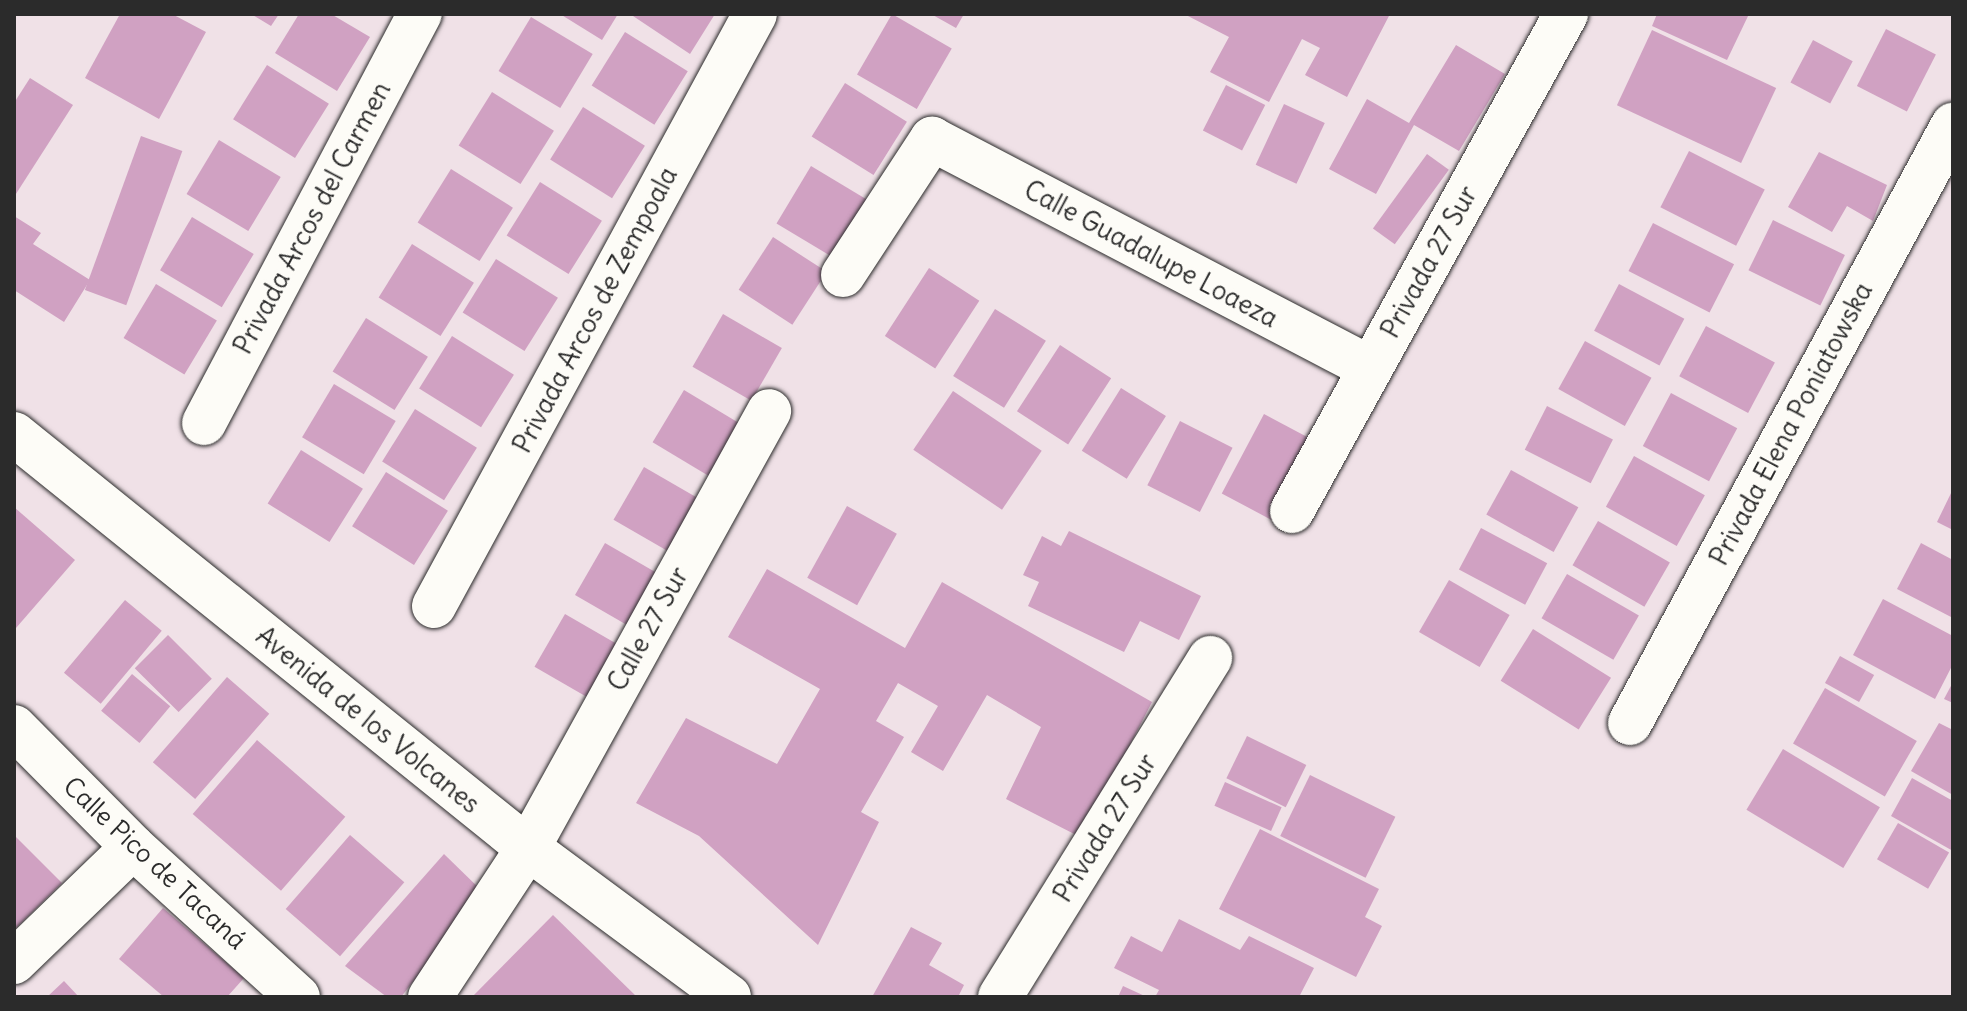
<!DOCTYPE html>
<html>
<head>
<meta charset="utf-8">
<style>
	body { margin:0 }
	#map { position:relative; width:1967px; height:1011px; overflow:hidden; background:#f0e1e7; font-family:Delius,sans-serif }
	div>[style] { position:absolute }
	.building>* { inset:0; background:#d0a1c2; transform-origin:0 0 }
	.roads { filter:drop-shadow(0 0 2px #2b2b2b) drop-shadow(0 0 2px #2b2b2b) }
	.minor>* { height:44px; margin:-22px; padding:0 22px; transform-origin:22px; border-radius:22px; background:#fdfcf7 }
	span { translate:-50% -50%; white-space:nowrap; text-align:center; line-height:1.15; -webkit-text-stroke:6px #fdfcf7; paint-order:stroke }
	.street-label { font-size:26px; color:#2b2b2b }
	.frame { position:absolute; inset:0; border:16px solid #2b2b2b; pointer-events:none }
</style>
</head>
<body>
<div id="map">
	<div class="building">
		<div style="clip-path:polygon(120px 14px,172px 14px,206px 32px,159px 119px,85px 78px)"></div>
		<div style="clip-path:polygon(251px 14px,279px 14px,271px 26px)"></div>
		<div style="clip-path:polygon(299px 14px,331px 14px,370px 37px,337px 91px,275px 53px)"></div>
		<div style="clip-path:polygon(560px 14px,618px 14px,602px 40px)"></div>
		<div style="clip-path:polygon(630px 14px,715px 14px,690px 54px)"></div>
		<div style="left:892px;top:14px;width:69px;height:70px;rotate:30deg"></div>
		<div style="clip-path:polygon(931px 14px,964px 14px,956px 28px)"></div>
		<div style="clip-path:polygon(1184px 14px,1390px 14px,1347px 97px,1305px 75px,1320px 48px,1302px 39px,1269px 102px,1210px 72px,1229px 37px)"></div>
		<div style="clip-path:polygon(1657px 14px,1749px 14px,1727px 60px,1652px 26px)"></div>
		<div style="left:531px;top:17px;width:72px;height:63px;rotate:31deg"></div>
		<div style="left:1886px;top:29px;width:56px;height:64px;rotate:27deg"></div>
		<div style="left:1652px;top:30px;width:137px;height:83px;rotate:25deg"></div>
		<div style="left:625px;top:32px;width:74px;height:63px;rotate:32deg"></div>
		<div style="left:1813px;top:40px;width:45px;height:48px;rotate:28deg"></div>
		<div style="clip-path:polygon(1456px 45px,1505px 74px,1459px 151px,1414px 125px,1376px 194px,1329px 169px,1367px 99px,1409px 123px)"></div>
		<div style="left:267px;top:65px;width:73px;height:64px;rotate:32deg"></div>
		<div style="clip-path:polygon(30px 78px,73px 105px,14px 197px,14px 103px)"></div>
		<div style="left:845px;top:83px;width:73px;height:63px;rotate:32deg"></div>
		<div style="left:1226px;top:85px;width:44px;height:51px;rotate:27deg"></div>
		<div style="left:492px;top:92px;width:73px;height:63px;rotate:32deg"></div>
		<div style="left:1284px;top:104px;width:45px;height:67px;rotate:25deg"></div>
		<div style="left:583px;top:107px;width:73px;height:62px;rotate:32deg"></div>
		<div style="left:141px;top:136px;width:44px;height:164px;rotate:20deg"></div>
		<div style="left:219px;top:140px;width:72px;height:63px;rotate:31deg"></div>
		<div style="left:1689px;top:151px;width:85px;height:63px;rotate:27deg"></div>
		<div style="clip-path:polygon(1819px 152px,1887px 185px,1873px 221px,1847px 206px,1832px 232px,1788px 207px)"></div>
		<div style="left:1427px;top:154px;width:27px;height:92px;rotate:36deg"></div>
		<div style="left:811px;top:166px;width:66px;height:67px;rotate:31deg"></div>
		<div style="left:451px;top:169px;width:73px;height:63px;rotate:32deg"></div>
		<div style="left:540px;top:182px;width:73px;height:63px;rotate:32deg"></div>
		<div style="clip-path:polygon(14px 216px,41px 233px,33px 244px,90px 280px,64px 322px,14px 290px)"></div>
		<div style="left:192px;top:217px;width:72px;height:62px;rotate:31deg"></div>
		<div style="left:1773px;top:220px;width:80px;height:56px;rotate:26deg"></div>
		<div style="left:1653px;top:223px;width:91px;height:54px;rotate:27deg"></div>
		<div style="left:773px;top:237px;width:64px;height:63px;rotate:33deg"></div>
		<div style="left:412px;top:244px;width:73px;height:63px;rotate:32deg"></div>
		<div style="left:496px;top:259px;width:73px;height:63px;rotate:32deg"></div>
		<div style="left:929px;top:268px;width:60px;height:81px;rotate:33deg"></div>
		<div style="left:156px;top:284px;width:71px;height:63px;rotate:31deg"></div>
		<div style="left:1619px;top:284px;width:74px;height:53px;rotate:28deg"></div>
		<div style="left:995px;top:309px;width:60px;height:79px;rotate:32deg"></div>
		<div style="left:723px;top:314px;width:68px;height:61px;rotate:30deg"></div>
		<div style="left:366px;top:318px;width:73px;height:63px;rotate:32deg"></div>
		<div style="left:1706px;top:326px;width:78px;height:57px;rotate:28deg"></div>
		<div style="left:452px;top:336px;width:73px;height:62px;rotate:32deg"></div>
		<div style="left:1585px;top:341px;width:76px;height:55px;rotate:29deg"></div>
		<div style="left:1060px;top:345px;width:61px;height:79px;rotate:33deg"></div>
		<div style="left:334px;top:384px;width:72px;height:62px;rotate:31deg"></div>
		<div style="left:1121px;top:388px;width:53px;height:74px;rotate:32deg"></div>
		<div style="left:684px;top:390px;width:68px;height:61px;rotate:31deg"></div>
		<div style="left:953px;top:391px;width:107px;height:71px;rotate:34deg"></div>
		<div style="left:1671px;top:393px;width:75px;height:60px;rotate:28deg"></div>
		<div style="left:1547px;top:406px;width:74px;height:49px;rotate:27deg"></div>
		<div style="left:415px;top:409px;width:73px;height:62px;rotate:32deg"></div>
		<div style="left:1264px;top:414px;width:58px;height:90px;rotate:28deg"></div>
		<div style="left:1180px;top:421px;width:59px;height:72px;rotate:27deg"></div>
		<div style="left:301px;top:450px;width:73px;height:63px;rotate:32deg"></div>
		<div style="left:1634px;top:456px;width:81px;height:58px;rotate:29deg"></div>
		<div style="left:644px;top:467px;width:67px;height:61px;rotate:30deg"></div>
		<div style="left:1511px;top:470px;width:77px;height:51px;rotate:29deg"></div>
		<div style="left:386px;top:472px;width:73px;height:64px;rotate:32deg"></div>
		<div style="clip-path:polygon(1953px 489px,1953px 530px,1937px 522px)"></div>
		<div style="left:847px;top:506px;width:57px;height:82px;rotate:29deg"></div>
		<div style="clip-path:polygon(14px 507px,75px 560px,16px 628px,14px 627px)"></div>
		<div style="left:1598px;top:521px;width:83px;height:51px;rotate:30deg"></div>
		<div style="left:1481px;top:528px;width:75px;height:47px;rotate:28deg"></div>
		<div style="clip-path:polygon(1069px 531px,1201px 596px,1179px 640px,1140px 621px,1124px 652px,1028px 606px,1039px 582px,1023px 575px,1042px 536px,1061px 546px)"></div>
		<div style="left:605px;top:543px;width:68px;height:60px;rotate:30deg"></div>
		<div style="clip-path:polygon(1921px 543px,1953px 560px,1953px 618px,1897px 589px)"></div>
		<div style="clip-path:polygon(767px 569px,905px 648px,942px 582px,1152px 702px,1082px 838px,1006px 799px,1041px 727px,987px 695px,943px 771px,911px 752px,938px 706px,898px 683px,876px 721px,904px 737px,861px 812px,879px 822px,818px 945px,699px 836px,636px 803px,686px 718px,777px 764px,820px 689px,728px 637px)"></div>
		<div style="left:1567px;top:574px;width:83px;height:51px;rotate:30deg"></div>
		<div style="left:1449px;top:580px;width:70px;height:60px;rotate:30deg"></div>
		<div style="clip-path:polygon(1883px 599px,1953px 636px,1953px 664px,1935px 699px,1853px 655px)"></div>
		<div style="left:125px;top:600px;width:48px;height:95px;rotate:40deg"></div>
		<div style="left:565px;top:614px;width:68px;height:61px;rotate:30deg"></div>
		<div style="left:1533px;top:629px;width:92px;height:61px;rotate:32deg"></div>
		<div style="left:168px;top:635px;width:62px;height:47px;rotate:45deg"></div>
		<div style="left:1840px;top:656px;width:39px;height:31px;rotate:29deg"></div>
		<div style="left:132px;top:674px;width:50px;height:48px;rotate:40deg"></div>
		<div style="left:227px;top:677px;width:56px;height:113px;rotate:41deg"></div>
		<div style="clip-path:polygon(1953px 682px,1953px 703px,1944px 699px)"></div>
		<div style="left:1825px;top:688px;width:106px;height:64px;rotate:30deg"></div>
		<div style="clip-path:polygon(1939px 723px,1953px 730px,1953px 795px,1911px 771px)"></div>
		<div style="left:1247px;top:736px;width:66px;height:47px;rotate:26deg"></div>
		<div style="left:257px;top:740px;width:117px;height:98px;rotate:41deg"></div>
		<div style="left:1783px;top:749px;width:113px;height:71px;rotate:31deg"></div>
		<div style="left:1310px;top:775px;width:95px;height:68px;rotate:26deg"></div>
		<div style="clip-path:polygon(1912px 778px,1953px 801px,1953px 851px,1891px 816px)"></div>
		<div style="left:1225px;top:782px;width:62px;height:26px;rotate:24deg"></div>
		<div style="left:1898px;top:823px;width:59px;height:42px;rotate:30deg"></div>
		<div style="clip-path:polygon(1260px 829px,1379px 889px,1365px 917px,1382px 926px,1356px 977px,1219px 909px)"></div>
		<div style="clip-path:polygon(14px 835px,62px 883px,14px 930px)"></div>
		<div style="left:350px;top:835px;width:72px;height:98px;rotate:41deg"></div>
		<div style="clip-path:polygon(444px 854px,483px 892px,401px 997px,387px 997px,345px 966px)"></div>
		<div style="clip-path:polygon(163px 908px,244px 978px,227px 997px,164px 997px,119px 959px)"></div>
		<div style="clip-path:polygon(553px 915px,637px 997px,472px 997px)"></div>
		<div style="clip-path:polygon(1179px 919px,1240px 950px,1249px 936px,1314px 968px,1299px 997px,1155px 997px,1159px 990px,1114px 968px,1131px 936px,1162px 952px)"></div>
		<div style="clip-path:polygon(911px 927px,942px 943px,929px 965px,964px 985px,958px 997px,872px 997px)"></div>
		<div style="clip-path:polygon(64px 981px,79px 997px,47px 997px)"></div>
		<div style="clip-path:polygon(1123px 986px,1147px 997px,1118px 997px)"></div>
	</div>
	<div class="roads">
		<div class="minor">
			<div style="left:843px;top:275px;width:163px;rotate:-56.8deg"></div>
			<div style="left:932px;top:139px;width:494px;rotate:27.6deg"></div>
			<div style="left:204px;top:423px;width:463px;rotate:-62.2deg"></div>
			<div style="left:14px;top:434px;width:660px;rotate:38.85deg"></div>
			<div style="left:528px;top:848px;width:250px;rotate:36.5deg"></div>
			<div style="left:1292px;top:511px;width:568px;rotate:-61.13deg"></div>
			<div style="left:434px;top:606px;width:673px;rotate:-61.53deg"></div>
			<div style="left:1630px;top:723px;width:680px;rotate:-61.63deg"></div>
			<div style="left:14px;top:727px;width:169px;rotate:45.2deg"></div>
			<div style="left:133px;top:847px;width:223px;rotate:42.3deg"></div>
			<div style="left:14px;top:962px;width:165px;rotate:-44deg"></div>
			<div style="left:430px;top:997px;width:178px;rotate:-56.7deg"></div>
			<div style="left:528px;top:848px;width:499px;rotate:-61.1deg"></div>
			<div style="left:1000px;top:997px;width:399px;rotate:-58.2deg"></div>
		</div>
	</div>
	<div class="street-label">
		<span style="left:312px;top:218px;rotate:-62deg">Privada Arcos del Carmen</span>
		<span style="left:1151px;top:254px;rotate:28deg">Calle Guadalupe Loaeza</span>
		<span style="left:1429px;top:262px;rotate:-61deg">Privada 27 Sur</span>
		<span style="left:595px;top:310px;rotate:-62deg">Privada Arcos de Zempoala</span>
		<span style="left:1791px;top:424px;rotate:-62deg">Privada Elena Poniatowska</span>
		<span style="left:648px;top:629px;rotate:-61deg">Calle 27 Sur</span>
		<span style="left:368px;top:720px;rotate:39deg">Avenida de los Volcanes</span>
		<span style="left:1105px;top:828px;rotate:-58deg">Privada 27 Sur</span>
		<span style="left:155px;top:863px;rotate:43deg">Calle Pico de Tacaná</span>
	</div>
	<div class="frame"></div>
</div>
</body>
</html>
